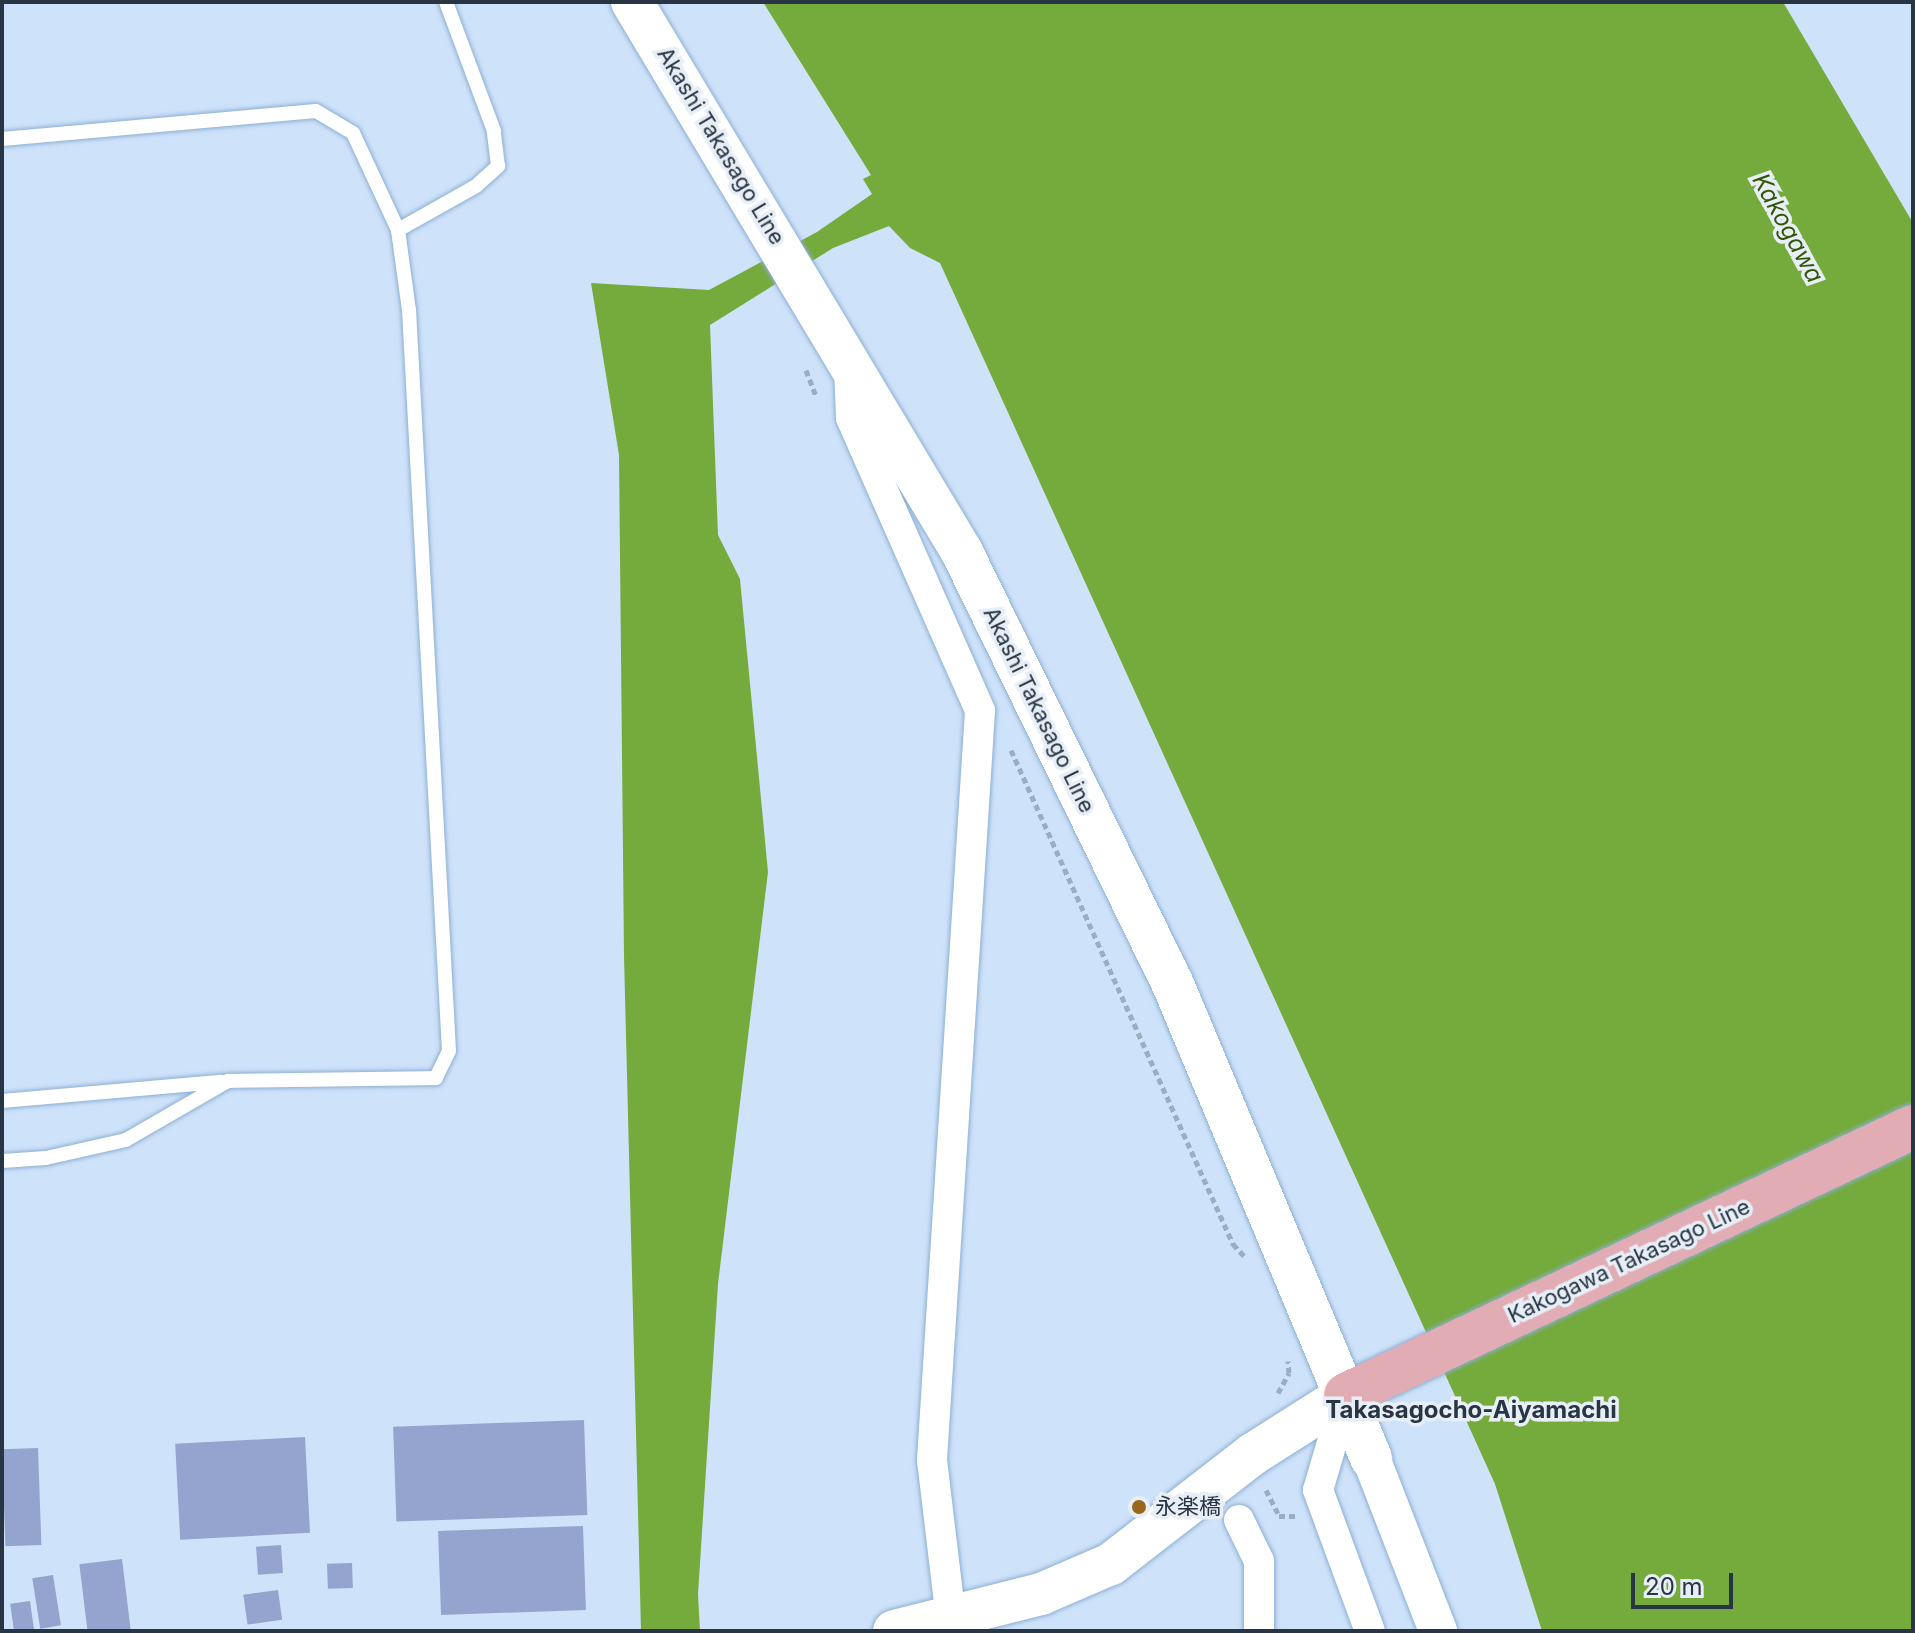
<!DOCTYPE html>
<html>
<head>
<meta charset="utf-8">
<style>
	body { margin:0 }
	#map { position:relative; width:1915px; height:1633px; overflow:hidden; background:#cee3fa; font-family:Inter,"Noto Sans JP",sans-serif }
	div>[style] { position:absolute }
	.water>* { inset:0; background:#75aa3d }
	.building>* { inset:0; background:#95a3cf; transform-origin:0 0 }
	.path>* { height:5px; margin-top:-2.5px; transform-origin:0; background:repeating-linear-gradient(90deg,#9aadc2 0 6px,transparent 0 10px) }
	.roads { filter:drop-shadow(0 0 2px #8dafd4) drop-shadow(0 0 2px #8dafd4) }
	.service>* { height:14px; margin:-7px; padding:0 7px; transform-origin:7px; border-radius:7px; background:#fff }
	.minor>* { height:30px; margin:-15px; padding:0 15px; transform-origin:15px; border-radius:15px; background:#fff }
	.tertiary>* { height:38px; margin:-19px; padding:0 19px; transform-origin:19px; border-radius:19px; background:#fff }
	.secondary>* { height:42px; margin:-21px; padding:0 21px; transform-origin:21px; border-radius:21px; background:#fff }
	.primary>* { height:44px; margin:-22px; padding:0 22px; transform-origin:22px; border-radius:22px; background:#e1acb3 }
	.dots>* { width:22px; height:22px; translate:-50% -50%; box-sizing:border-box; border:4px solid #e7eef6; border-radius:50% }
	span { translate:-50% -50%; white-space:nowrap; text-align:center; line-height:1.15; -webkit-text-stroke:7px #e7eef6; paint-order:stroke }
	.street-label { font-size:22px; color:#273544 }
	.poi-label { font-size:22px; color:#273544 }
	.left { translate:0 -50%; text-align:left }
	.water-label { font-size:24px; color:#335506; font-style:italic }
	.neighbourhood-label { font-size:24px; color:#273544; font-weight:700 }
	.frame { position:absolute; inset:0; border:4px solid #273544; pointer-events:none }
	.scale { position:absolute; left:1631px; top:1573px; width:102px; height:36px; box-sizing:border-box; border:4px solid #273544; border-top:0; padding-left:10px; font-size:24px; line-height:28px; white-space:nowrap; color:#273544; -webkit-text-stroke:6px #e7eef6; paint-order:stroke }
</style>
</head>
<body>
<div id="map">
	<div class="water">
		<div style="clip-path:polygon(763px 2px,1783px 2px,1913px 223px,1913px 1631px,1542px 1631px,1495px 1484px,940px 263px,910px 248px,889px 226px,833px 248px,710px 325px,718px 535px,740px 579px,768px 872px,718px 1284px,698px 1594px,700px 1631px,641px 1631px,624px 956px,619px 455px,591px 283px,709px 290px,817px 232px,872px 194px,863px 179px,871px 175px)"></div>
	</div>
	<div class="building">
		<div style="left:584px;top:1420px;width:95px;height:191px;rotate:88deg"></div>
		<div style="left:305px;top:1437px;width:96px;height:130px;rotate:87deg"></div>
		<div style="left:38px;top:1448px;width:97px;height:36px;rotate:88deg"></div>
		<div style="left:583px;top:1526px;width:84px;height:145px;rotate:88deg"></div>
		<div style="left:281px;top:1545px;width:28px;height:25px;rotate:86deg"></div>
		<div style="left:122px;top:1559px;width:73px;height:43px;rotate:83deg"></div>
		<div style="left:352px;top:1563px;width:25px;height:25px;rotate:88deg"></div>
		<div style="left:53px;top:1575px;width:51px;height:21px;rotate:81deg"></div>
		<div style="left:278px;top:1590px;width:30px;height:35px;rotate:82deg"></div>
		<div style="left:30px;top:1601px;width:30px;height:20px;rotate:82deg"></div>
	</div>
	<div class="path">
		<div style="left:806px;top:370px;width:30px;rotate:69deg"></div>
		<div style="left:1011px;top:750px;width:542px;rotate:65.8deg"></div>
		<div style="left:1233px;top:1244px;width:16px;rotate:47deg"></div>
		<div style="left:1278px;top:1393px;width:23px;rotate:-61deg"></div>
		<div style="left:1289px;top:1373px;width:12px;rotate:-95deg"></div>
		<div style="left:1266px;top:1490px;width:29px;rotate:63deg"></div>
		<div style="left:1279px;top:1516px;width:17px"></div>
	</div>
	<div class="roads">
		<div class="service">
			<div style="left:2px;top:139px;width:315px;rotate:-5.1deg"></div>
			<div style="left:316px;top:111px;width:43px;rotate:30.7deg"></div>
			<div style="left:353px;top:133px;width:107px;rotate:65.1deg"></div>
			<div style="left:398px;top:230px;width:81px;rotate:82.2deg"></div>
			<div style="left:409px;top:310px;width:742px;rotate:86.91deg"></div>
			<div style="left:449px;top:1051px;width:30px;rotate:116deg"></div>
			<div style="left:436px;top:1078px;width:208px;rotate:179.2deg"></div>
			<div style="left:228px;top:1081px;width:118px;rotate:150deg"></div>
			<div style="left:126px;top:1140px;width:82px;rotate:167.3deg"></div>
			<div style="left:46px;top:1158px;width:44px;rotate:176.1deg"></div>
			<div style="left:398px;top:230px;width:90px;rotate:-29.4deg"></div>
			<div style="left:476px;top:186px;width:30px;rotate:-42deg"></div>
			<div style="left:498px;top:166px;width:35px;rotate:-97deg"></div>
			<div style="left:494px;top:131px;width:138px;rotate:-110.4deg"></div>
			<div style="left:2px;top:1101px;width:220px;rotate:-5deg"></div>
		</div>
		<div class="minor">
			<div style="left:849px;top:366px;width:52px;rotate:87.8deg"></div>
			<div style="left:851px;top:418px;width:320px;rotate:66.2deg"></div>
			<div style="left:980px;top:711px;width:751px;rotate:93.67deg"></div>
			<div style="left:932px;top:1460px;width:160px;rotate:83.2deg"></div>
			<div style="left:1346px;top:1395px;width:99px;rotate:106.4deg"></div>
			<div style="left:1318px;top:1490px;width:150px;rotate:69.8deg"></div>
			<div style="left:1239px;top:1520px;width:46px;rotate:64deg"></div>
			<div style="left:1259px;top:1561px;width:70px;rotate:90deg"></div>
		</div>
		<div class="tertiary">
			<div style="left:1371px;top:1458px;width:186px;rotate:68.8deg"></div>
		</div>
		<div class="secondary">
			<div style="left:632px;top:2px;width:641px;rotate:59.04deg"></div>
			<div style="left:962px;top:552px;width:479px;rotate:64deg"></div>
			<div style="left:1172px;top:982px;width:516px;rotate:67.31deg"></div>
			<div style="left:894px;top:1631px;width:152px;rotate:-14.1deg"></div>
			<div style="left:1041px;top:1594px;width:76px;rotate:-23.2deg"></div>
			<div style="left:1111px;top:1564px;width:180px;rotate:-37.8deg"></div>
			<div style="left:1253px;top:1454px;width:110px;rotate:-32.4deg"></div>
		</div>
		<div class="primary">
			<div style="left:1346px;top:1395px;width:627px;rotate:-25.3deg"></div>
		</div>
	</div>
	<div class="dots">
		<div style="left:1139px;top:1507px;background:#99661b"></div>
	</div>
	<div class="street-label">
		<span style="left:721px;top:146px;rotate:59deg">Akashi Takasago Line</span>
		<span style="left:1039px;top:710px;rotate:64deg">Akashi Takasago Line</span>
		<span style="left:1629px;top:1261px;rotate:-25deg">Kakogawa Takasago Line</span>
	</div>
	<div class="poi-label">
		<span class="left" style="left:1155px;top:1507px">永楽橋</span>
	</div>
	<div class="water-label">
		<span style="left:1788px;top:228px;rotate:61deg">Kakogawa</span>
	</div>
	<div class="neighbourhood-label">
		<span style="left:1471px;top:1410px">Takasagocho-Aiyamachi</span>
	</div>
	<div class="frame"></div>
	<div class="scale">20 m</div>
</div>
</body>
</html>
